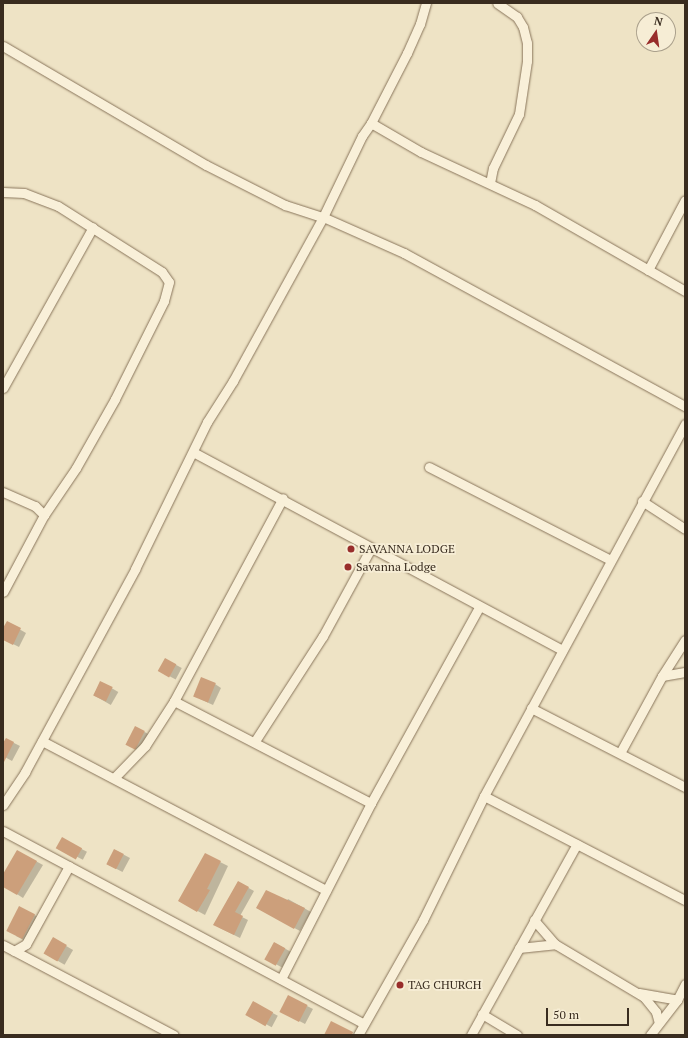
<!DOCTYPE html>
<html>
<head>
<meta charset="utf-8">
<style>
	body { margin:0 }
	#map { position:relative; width:688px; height:1038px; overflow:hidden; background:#eee3c5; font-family:"PT Serif",serif }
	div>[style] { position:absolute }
	.shadow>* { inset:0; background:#0003; transform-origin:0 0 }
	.building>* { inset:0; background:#cc9f7b; transform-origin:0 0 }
	.roads { filter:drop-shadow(0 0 1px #89755b) drop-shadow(0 0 1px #89755b) }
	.street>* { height:9px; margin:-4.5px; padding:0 4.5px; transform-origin:4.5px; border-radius:4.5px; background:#f9f0d9 }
	.dots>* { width:11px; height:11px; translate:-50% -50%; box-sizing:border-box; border:2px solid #f6edd5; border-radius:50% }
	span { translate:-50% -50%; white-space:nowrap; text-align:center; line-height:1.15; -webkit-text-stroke:3.5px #f6edd5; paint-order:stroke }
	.poi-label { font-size:12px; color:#392c1f }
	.left { translate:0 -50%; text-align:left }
	.frame { position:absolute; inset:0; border:4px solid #392c1f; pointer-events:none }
	.north { position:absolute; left:636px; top:12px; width:40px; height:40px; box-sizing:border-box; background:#f6edd5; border:1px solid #aaa08c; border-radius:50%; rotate:13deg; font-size:11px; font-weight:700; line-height:16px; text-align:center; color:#392c1f }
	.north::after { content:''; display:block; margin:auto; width:14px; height:18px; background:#982d2b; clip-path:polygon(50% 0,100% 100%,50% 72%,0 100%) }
	.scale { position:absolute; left:546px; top:1008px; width:83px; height:18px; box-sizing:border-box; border:2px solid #392c1f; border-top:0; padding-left:5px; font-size:12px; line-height:14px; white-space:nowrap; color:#392c1f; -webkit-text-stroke:3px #f6edd5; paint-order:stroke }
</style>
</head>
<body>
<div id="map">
	<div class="shadow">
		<div style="clip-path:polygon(7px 622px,26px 633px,19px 647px,3px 639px,3px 630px)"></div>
		<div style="left:165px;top:659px;width:19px;height:13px;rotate:28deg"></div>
		<div style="left:101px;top:682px;width:20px;height:15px;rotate:30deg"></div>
		<div style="clip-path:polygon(215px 684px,221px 688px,213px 705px,200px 699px)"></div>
		<div style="left:136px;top:727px;width:16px;height:19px;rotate:30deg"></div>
		<div style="clip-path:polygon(6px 739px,20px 746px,12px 761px,3px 756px,3px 745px)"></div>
		<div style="left:62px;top:839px;width:28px;height:9px;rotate:27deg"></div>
		<div style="left:115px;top:850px;width:17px;height:16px;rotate:28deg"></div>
		<div style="clip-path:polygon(17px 851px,43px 865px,23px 898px,3px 885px,3px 876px)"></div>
		<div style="clip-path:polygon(220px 862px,228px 866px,205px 915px,179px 901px)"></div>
		<div style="clip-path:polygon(238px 882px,254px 891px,240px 916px,248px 920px,240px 938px,220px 928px)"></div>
		<div style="clip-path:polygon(288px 899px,311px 912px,300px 931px,257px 908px,286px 902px)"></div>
		<div style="clip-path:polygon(19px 907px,44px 920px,31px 944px,16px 936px)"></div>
		<div style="left:54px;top:939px;width:22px;height:17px;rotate:30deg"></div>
		<div style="left:275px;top:943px;width:18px;height:18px;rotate:29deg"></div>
		<div style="left:254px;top:1003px;width:27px;height:13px;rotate:28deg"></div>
		<div style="clip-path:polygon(307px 1006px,313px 1009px,305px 1024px,286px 1014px)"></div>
	</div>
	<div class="building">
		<div style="clip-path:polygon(7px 621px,21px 628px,13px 645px,3px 640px,3px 628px)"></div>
		<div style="left:165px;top:658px;width:13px;height:15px;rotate:29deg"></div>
		<div style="left:201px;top:677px;width:16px;height:21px;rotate:22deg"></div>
		<div style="left:100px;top:681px;width:14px;height:16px;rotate:25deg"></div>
		<div style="left:135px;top:726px;width:11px;height:21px;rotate:27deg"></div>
		<div style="clip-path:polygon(6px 738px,14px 742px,3px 764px,3px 743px)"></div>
		<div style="left:62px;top:837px;width:23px;height:13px;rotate:29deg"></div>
		<div style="left:114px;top:849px;width:11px;height:17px;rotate:27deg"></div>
		<div style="clip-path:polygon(17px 850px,37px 861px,17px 895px,3px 887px,3px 874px)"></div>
		<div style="clip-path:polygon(205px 853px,221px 861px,207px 889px,210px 890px,197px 912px,178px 901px)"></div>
		<div style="clip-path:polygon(238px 881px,249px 887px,235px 912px,243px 916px,234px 935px,213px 925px)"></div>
		<div style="clip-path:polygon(266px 890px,305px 908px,294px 929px,256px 908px)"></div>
		<div style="left:19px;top:906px;width:18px;height:28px;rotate:27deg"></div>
		<div style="left:53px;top:937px;width:16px;height:19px;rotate:30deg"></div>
		<div style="left:274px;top:942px;width:13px;height:20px;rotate:29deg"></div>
		<div style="left:288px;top:995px;width:22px;height:19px;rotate:27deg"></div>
		<div style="left:253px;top:1001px;width:23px;height:16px;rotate:29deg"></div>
		<div style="clip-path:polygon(331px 1021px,353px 1032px,352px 1035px,324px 1035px)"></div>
	</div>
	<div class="roads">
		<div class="street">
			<div style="left:3px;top:46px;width:235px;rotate:30.4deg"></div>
			<div style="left:206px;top:165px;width:89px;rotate:26.9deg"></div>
			<div style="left:285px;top:205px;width:40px;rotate:18deg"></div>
			<div style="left:323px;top:217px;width:89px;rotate:24deg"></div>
			<div style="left:404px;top:253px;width:320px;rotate:28.6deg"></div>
			<div style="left:371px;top:123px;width:58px;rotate:30.1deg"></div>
			<div style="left:421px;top:152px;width:126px;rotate:24.9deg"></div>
			<div style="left:535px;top:205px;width:173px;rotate:29.8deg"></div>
			<div style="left:490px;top:183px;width:15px;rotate:-79deg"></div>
			<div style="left:493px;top:168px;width:60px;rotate:-64.3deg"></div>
			<div style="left:519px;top:114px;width:54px;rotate:-81.4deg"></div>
			<div style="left:527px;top:61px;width:18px;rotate:-90deg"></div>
			<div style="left:527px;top:43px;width:16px;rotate:-104deg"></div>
			<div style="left:523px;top:27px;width:12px;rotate:-121deg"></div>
			<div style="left:517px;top:17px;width:24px;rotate:-145deg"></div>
			<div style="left:3px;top:192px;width:21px;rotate:3deg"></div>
			<div style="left:24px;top:193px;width:36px;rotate:21deg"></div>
			<div style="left:58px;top:206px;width:123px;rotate:32.4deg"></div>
			<div style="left:162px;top:272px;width:12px;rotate:55deg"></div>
			<div style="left:169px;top:282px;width:20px;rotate:105deg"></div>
			<div style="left:164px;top:301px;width:110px;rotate:116.6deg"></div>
			<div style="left:115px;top:399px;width:79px;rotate:119.5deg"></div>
			<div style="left:76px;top:468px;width:57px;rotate:124.2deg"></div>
			<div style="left:648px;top:270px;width:79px;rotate:-62.1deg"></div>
			<div style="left:3px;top:388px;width:184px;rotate:-60.8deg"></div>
			<div style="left:193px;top:452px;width:419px;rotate:28.2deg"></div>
			<div style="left:429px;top:467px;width:204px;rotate:27.1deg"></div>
			<div style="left:3px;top:492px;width:35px;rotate:24deg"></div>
			<div style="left:35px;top:506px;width:13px;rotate:45deg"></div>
			<div style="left:44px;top:515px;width:87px;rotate:118deg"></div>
			<div style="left:642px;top:501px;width:51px;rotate:33.1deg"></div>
			<div style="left:662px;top:676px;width:23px;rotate:-10deg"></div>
			<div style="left:174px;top:701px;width:222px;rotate:27.4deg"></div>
			<div style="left:531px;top:708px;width:173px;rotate:27.2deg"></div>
			<div style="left:42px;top:741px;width:321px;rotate:27.7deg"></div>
			<div style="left:255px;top:741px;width:125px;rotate:-57.1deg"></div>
			<div style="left:323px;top:636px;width:100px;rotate:-61.4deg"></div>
			<div style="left:620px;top:753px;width:88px;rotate:-61.4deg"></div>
			<div style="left:662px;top:676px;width:43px;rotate:-57.4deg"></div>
			<div style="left:114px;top:778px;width:45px;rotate:-45.9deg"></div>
			<div style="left:145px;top:746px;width:54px;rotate:-57.2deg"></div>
			<div style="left:174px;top:701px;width:230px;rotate:-61.8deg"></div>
			<div style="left:484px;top:796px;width:226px;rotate:27.4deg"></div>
			<div style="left:3px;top:805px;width:40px;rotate:-56deg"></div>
			<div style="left:25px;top:772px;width:231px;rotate:-61.5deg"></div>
			<div style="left:135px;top:569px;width:164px;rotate:-63.9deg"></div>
			<div style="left:207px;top:422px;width:49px;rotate:-57.6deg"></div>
			<div style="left:233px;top:381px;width:187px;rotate:-61.2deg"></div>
			<div style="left:323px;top:217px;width:90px;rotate:-64.3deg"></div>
			<div style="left:362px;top:136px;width:16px;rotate:-55deg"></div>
			<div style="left:371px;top:123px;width:79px;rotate:-62.8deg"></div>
			<div style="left:407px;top:53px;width:32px;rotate:-66deg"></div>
			<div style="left:420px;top:24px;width:22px;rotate:-74deg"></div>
			<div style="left:3px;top:831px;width:409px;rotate:28.1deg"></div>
			<div style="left:534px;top:920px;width:32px;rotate:49deg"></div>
			<div style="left:555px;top:944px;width:104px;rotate:30.8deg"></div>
			<div style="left:644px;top:997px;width:19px;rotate:51deg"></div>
			<div style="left:656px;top:1012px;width:11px;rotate:75deg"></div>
			<div style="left:3px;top:945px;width:193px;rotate:27.8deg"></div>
			<div style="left:519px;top:948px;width:36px;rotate:-6deg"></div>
			<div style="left:14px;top:951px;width:14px;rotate:-30deg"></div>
			<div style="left:26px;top:944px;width:89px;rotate:-61.1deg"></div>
			<div style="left:281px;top:979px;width:198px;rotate:-62.9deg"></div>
			<div style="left:371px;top:803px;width:224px;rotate:-61.1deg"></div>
			<div style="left:639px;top:993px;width:39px;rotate:10deg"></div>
			<div style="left:482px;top:1014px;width:41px;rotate:31deg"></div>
			<div style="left:358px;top:1035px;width:132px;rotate:-60.5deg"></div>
			<div style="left:423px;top:920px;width:138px;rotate:-63.8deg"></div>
			<div style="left:484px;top:796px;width:423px;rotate:-61.6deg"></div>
			<div style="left:471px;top:1035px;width:218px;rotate:-61deg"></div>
			<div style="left:650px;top:1035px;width:44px;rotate:-52.4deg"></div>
			<div style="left:677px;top:1000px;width:18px;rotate:-63deg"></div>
		</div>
	</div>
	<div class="dots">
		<div style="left:351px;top:549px;background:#982d2b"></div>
		<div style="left:348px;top:567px;background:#982d2b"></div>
		<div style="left:400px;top:985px;background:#982d2b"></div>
	</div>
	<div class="poi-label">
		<span class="left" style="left:359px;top:549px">SAVANNA LODGE</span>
		<span class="left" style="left:356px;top:567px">Savanna Lodge</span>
		<span class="left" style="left:408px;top:985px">TAG CHURCH</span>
	</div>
	<div class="frame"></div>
	<div class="north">N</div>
	<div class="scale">50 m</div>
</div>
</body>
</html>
